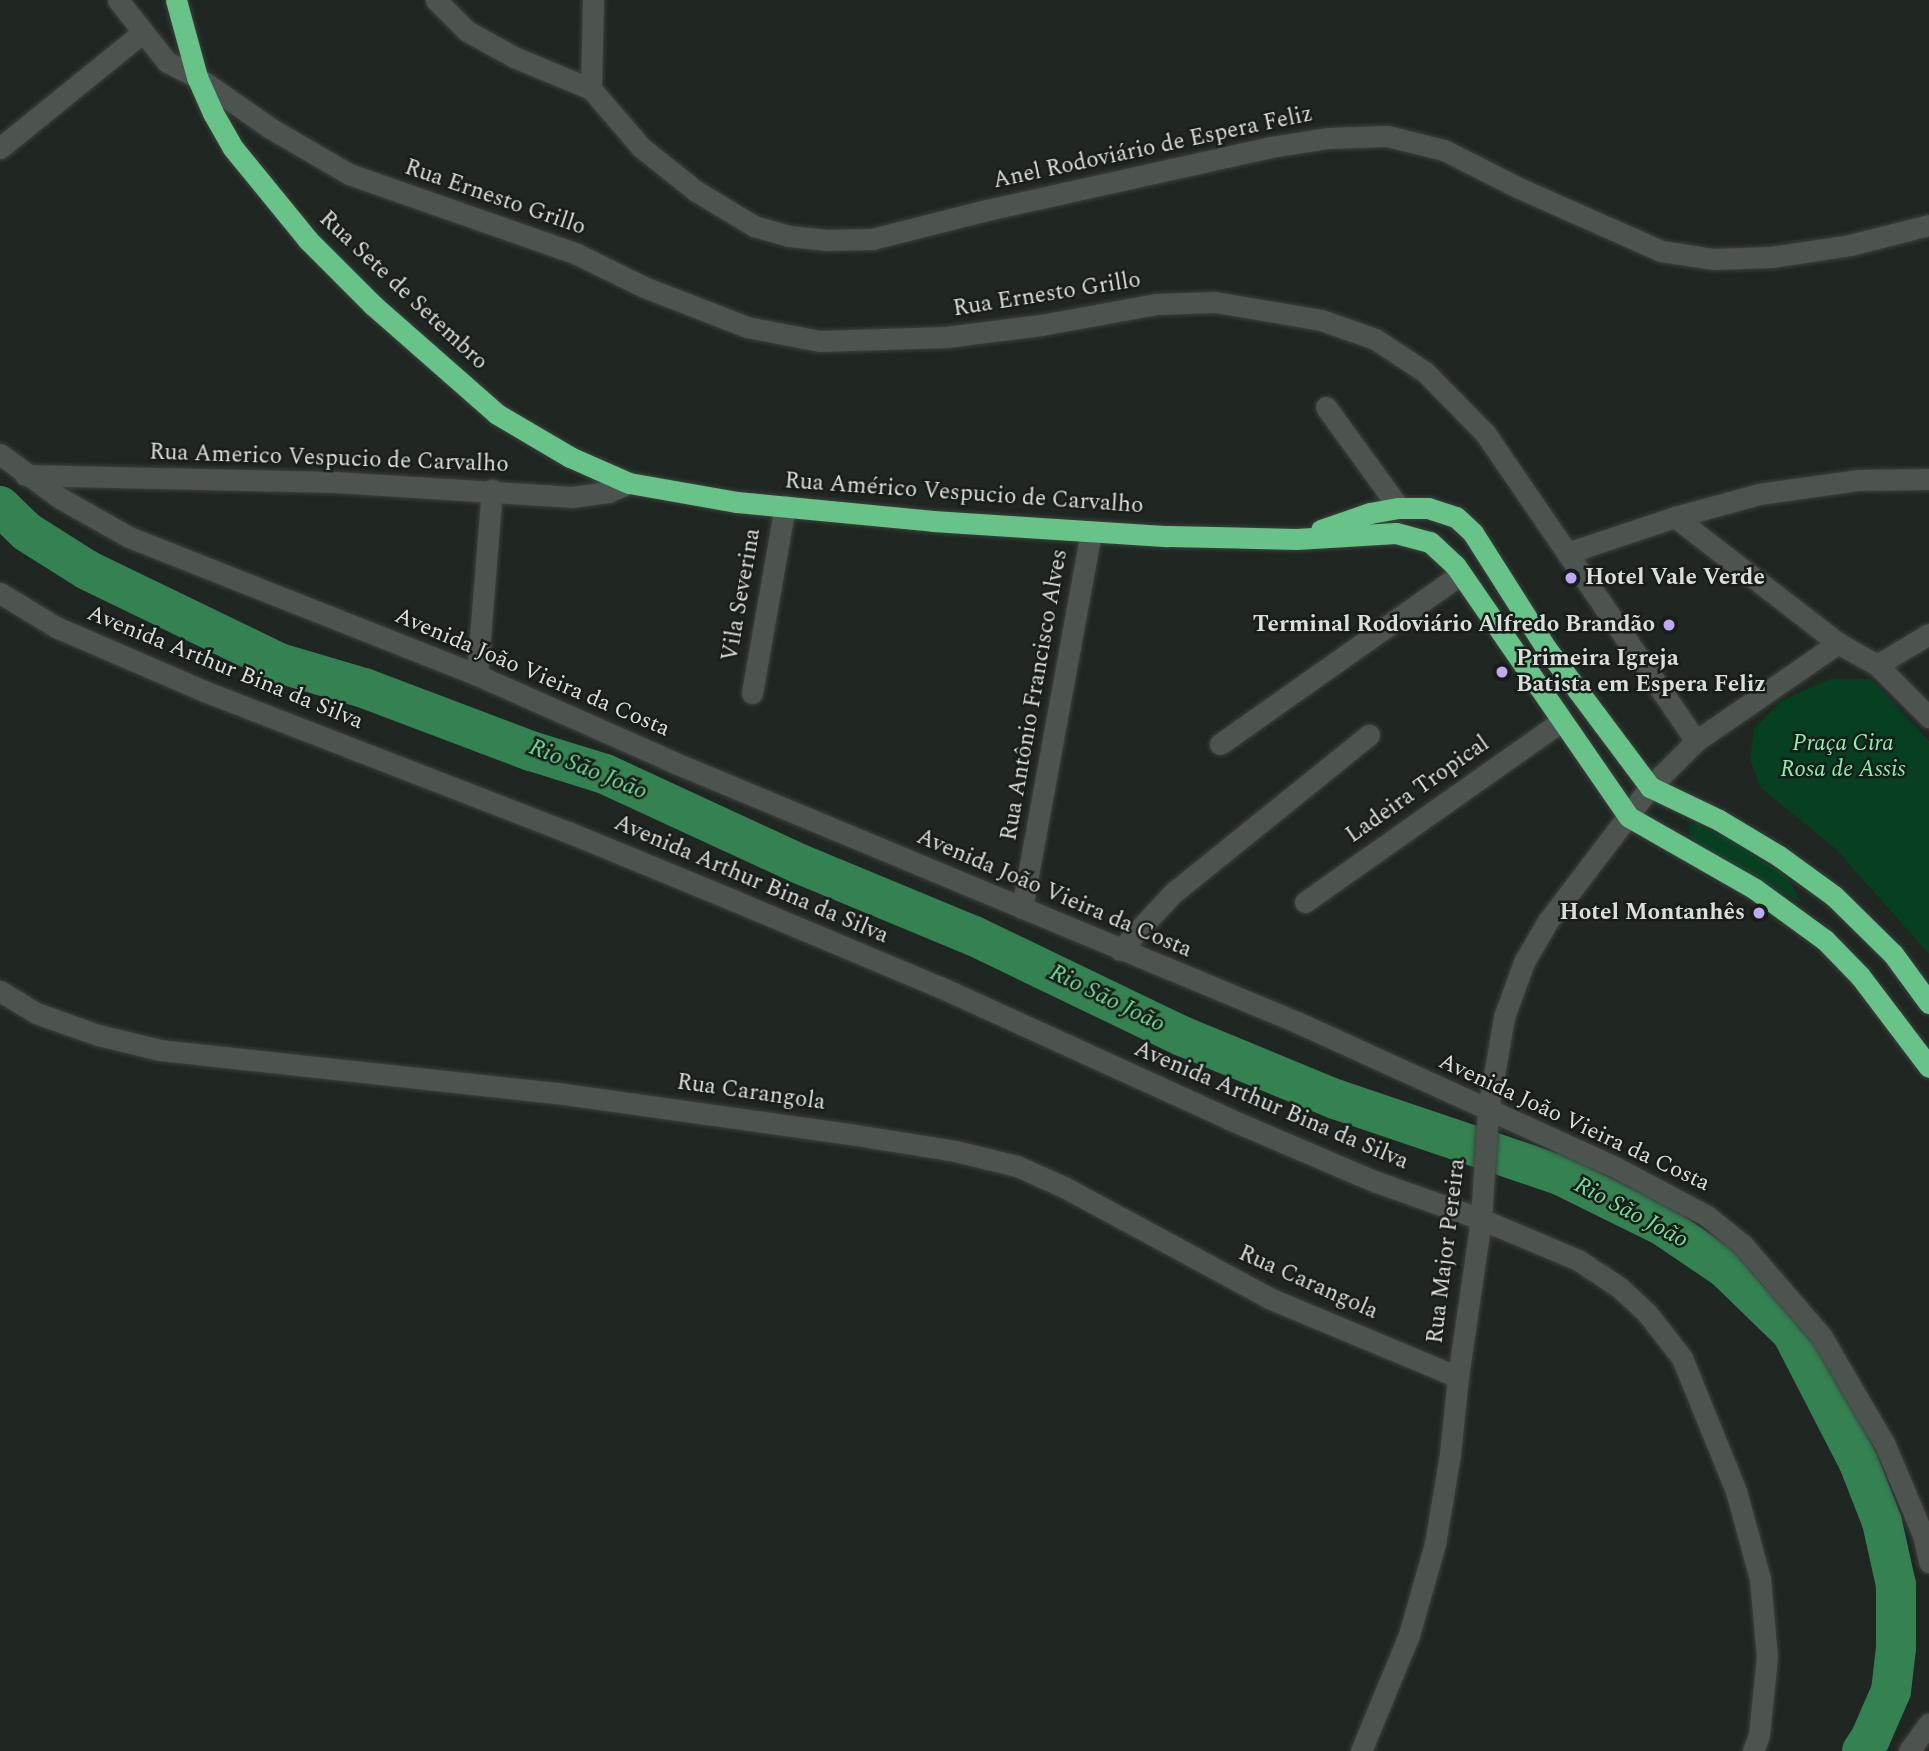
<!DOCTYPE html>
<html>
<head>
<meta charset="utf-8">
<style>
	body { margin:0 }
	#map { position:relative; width:1929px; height:1751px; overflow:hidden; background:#202622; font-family:Spectral,serif }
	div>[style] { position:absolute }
	.green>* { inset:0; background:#073f21 }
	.river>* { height:40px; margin:-20px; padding:0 20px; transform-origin:20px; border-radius:20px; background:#348252 }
	.roads { filter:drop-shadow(0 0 2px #3c413d) drop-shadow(0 0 2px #3c413d) }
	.minor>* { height:21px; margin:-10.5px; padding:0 10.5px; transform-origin:10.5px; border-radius:10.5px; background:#4d544f }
	.highway>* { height:21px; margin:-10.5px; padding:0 10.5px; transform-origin:10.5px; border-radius:10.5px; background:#67c387 }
	.dots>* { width:19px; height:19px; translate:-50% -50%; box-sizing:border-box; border:4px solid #171d18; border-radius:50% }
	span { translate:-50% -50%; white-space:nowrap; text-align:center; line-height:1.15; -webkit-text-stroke:5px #171d18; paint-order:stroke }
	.street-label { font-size:23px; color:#dbdfdc }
	.poi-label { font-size:23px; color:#dbdfdc; font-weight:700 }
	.left { translate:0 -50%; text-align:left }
	.right { translate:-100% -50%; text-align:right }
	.park-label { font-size:23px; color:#88f1ac; font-style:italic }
	.water-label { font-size:24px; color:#77df9b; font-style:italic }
</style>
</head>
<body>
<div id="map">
	<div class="green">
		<div style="clip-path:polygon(1830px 679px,1871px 679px,1929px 741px,1929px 954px,1837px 850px,1761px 788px,1750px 760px,1754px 729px,1781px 701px)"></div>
		<div style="clip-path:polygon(1689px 824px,1698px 824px,1730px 840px,1788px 877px,1801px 903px,1698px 845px,1690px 836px)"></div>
	</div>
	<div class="river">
		<div style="left:0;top:506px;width:37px;rotate:44deg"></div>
		<div style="left:27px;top:532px;width:71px;rotate:32.3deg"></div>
		<div style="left:87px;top:570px;width:213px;rotate:25.8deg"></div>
		<div style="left:279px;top:663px;width:89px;rotate:16.4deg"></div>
		<div style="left:364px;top:688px;width:178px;rotate:20.7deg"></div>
		<div style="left:531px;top:751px;width:77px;rotate:17.3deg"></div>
		<div style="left:605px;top:774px;width:215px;rotate:24.8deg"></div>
		<div style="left:800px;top:864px;width:188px;rotate:22.5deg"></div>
		<div style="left:974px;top:936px;width:231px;rotate:25.7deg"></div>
		<div style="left:1182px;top:1036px;width:165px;rotate:22.4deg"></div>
		<div style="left:1335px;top:1099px;width:240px;rotate:18.7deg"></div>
		<div style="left:1562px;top:1176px;width:113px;rotate:26.3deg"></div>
		<div style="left:1663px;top:1226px;width:75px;rotate:34.1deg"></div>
		<div style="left:1725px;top:1268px;width:93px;rotate:44.1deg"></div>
		<div style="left:1792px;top:1333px;width:146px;rotate:62.7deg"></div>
		<div style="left:1859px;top:1463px;width:63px;rotate:68.7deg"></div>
		<div style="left:1882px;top:1522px;width:65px;rotate:77.5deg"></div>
		<div style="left:1896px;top:1585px;width:63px;rotate:90deg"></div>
		<div style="left:1896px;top:1648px;width:43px;rotate:96.6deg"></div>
		<div style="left:1891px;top:1691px;width:52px;rotate:113.6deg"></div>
		<div style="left:1870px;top:1739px;width:14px;rotate:124deg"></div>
	</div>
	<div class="roads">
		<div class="minor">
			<div style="left:118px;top:0;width:79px;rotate:51.7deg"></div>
			<div style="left:167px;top:62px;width:34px;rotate:27deg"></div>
			<div style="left:197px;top:77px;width:89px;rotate:34.9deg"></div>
			<div style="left:270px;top:128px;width:91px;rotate:30.2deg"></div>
			<div style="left:349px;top:174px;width:242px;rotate:19.3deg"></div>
			<div style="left:577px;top:254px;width:75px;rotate:26.2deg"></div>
			<div style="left:644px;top:287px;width:110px;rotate:21.2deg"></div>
			<div style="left:747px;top:327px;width:74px;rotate:10.9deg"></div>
			<div style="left:820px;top:341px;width:126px;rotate:-1.8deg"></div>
			<div style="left:946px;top:337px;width:96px;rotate:-7.2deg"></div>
			<div style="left:1041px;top:325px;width:118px;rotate:-10.3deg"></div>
			<div style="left:1157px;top:304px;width:58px;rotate:-2deg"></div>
			<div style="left:1215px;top:302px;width:108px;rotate:9.6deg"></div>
			<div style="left:1321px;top:320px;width:57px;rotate:19.4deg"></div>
			<div style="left:1375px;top:339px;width:60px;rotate:33.4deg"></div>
			<div style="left:1425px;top:372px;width:86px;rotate:45.5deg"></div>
			<div style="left:1485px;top:433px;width:373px;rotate:55.6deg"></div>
			<div style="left:436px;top:0;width:44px;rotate:45deg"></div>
			<div style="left:467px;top:31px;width:54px;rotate:29deg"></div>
			<div style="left:514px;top:57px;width:83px;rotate:22.6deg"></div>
			<div style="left:593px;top:0;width:89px;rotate:91.3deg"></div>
			<div style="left:591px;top:89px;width:78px;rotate:49.2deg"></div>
			<div style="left:642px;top:148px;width:69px;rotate:38.5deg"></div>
			<div style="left:696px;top:191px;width:68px;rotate:31.1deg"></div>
			<div style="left:754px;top:226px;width:36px;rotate:16deg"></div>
			<div style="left:789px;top:236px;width:36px;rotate:6deg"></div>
			<div style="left:825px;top:240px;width:47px;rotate:-1.2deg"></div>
			<div style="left:872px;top:239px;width:119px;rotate:-14.2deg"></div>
			<div style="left:987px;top:210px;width:291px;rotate:-12.5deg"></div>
			<div style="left:1271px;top:147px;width:58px;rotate:-9deg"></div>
			<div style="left:1328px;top:138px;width:59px;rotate:-1.9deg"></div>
			<div style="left:1387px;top:136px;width:59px;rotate:13.8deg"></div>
			<div style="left:1444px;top:150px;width:84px;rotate:26.9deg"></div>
			<div style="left:1519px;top:188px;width:155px;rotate:23.9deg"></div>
			<div style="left:1661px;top:251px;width:54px;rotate:8.6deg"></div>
			<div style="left:1714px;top:259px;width:57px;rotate:-2deg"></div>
			<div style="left:1771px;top:257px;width:80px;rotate:-8.6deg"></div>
			<div style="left:1850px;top:245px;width:81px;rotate:-14.2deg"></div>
			<div style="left:0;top:148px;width:184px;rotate:-39deg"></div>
			<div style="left:1326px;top:407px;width:125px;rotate:54.1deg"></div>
			<div style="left:0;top:454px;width:74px;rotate:36.3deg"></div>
			<div style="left:60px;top:498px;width:79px;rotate:29.5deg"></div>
			<div style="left:129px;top:537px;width:374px;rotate:21.6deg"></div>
			<div style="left:477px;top:675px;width:214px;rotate:23.9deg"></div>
			<div style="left:673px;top:762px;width:678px;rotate:22.63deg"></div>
			<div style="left:1299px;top:1023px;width:347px;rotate:24.5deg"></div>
			<div style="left:1615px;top:1167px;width:104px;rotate:28deg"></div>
			<div style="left:1707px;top:1216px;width:46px;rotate:38.9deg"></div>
			<div style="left:1743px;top:1245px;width:121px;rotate:49.3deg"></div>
			<div style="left:1822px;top:1337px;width:125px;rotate:59.7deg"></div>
			<div style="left:1885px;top:1445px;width:98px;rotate:67.1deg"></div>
			<div style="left:1923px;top:1535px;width:28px;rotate:77deg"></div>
			<div style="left:25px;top:475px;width:310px;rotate:1.3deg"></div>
			<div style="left:335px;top:482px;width:237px;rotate:3.6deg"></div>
			<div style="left:572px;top:497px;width:36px;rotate:-8deg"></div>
			<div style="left:608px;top:492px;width:23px;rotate:-23deg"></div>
			<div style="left:1675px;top:517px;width:206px;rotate:37.7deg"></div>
			<div style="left:1838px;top:643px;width:45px;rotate:29.4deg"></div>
			<div style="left:1877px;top:665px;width:74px;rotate:45deg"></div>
			<div style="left:1567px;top:553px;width:114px;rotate:-18.4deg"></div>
			<div style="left:1675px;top:517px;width:87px;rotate:-15.3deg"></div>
			<div style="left:1759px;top:494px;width:99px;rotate:-8.1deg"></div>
			<div style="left:1857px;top:480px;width:72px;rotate:-0.8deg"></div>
			<div style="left:0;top:593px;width:66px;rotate:31.3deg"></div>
			<div style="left:56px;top:627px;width:161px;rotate:23.4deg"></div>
			<div style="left:204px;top:691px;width:390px;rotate:21.2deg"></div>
			<div style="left:568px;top:832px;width:181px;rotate:22.4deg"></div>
			<div style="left:735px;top:901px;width:222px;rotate:22.8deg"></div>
			<div style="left:940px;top:987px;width:318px;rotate:24.5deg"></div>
			<div style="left:1229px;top:1119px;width:158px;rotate:23.2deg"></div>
			<div style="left:1374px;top:1181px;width:114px;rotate:19.6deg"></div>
			<div style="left:1481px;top:1219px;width:105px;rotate:22.9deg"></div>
			<div style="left:1578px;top:1260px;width:49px;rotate:33.4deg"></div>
			<div style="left:1619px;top:1287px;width:38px;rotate:43deg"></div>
			<div style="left:1647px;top:1313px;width:57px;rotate:52.1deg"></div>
			<div style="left:1682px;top:1358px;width:144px;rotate:67.9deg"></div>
			<div style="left:1736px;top:1491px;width:91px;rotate:74.7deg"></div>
			<div style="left:1760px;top:1579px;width:78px;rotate:84.9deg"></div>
			<div style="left:1767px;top:1657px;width:78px;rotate:95.9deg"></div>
			<div style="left:1759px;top:1735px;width:17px;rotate:111deg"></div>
			<div style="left:1877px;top:665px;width:61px;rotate:-30.8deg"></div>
			<div style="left:477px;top:675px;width:186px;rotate:-85.4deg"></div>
			<div style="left:752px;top:693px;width:190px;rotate:-80deg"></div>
			<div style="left:1220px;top:744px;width:295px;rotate:-35.2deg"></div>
			<div style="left:1305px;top:902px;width:314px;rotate:-35.2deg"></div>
			<div style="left:1022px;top:908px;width:383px;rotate:-79.6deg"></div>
			<div style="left:1120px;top:950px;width:78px;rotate:-47.1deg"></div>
			<div style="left:1173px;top:893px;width:252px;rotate:-38.9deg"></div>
			<div style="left:0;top:991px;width:42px;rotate:31.4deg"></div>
			<div style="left:36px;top:1013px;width:66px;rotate:19.5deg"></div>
			<div style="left:98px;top:1035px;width:64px;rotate:13.6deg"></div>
			<div style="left:160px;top:1050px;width:399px;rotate:6.2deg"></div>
			<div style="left:557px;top:1093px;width:296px;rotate:8deg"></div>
			<div style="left:850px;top:1134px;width:106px;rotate:9.2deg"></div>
			<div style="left:955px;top:1151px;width:64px;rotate:13.6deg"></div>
			<div style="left:1017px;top:1166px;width:51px;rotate:24.1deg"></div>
			<div style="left:1064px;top:1187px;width:233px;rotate:28.4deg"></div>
			<div style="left:1269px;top:1298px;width:205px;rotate:22.7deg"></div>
			<div style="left:1361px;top:1751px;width:126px;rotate:-67.5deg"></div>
			<div style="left:1409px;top:1635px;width:95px;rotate:-74.1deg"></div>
			<div style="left:1435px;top:1544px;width:91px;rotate:-80.5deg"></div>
			<div style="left:1450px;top:1454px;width:77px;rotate:-84.1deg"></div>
			<div style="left:1458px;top:1377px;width:160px;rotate:-81.7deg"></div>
			<div style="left:1481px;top:1219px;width:109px;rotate:-86.3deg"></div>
			<div style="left:1488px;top:1110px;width:94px;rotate:-80.2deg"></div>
			<div style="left:1504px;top:1017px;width:59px;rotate:-70deg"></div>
			<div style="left:1524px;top:962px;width:48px;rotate:-59.7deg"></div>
			<div style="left:1548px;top:921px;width:168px;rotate:-52.7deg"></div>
			<div style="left:1650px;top:787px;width:65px;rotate:-45deg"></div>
			<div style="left:1696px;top:741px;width:173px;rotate:-34.6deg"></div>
			<div style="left:1909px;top:1751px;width:34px;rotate:-54deg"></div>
		</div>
		<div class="highway">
			<div style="left:176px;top:0;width:80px;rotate:74.7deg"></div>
			<div style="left:197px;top:77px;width:39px;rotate:66deg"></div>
			<div style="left:213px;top:113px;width:40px;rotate:60.3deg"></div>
			<div style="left:233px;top:148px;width:119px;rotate:50.8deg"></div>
			<div style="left:308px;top:240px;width:92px;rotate:45deg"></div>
			<div style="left:373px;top:305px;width:165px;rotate:41.3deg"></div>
			<div style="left:497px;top:414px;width:85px;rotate:30.5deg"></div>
			<div style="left:570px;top:457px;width:64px;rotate:23.8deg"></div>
			<div style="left:629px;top:483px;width:110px;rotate:10deg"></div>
			<div style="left:737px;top:502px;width:197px;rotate:5.5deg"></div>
			<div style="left:933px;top:521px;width:235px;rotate:3.7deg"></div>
			<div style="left:1168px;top:536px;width:128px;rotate:1.3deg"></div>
			<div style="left:1296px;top:539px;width:100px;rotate:-3.4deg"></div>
			<div style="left:1396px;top:533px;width:35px;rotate:15deg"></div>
			<div style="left:1430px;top:542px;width:34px;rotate:43deg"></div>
			<div style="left:1455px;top:565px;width:306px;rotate:55.4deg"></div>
			<div style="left:1629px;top:817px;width:145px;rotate:29.7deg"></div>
			<div style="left:1755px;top:889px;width:87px;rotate:36.1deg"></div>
			<div style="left:1825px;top:940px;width:50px;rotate:45.8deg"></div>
			<div style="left:1860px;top:976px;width:114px;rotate:52.8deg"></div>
			<div style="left:1321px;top:530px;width:52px;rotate:-19.1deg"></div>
			<div style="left:1370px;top:513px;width:29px;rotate:-10deg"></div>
			<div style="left:1399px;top:508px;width:29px"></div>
			<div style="left:1428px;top:508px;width:29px;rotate:18deg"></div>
			<div style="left:1456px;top:517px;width:23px;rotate:43deg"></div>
			<div style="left:1473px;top:533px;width:136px;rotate:57.6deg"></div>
			<div style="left:1546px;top:648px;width:174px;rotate:53.2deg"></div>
			<div style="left:1650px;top:787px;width:76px;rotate:25.6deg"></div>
			<div style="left:1719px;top:820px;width:70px;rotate:31deg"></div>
			<div style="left:1779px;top:856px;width:68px;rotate:36deg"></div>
			<div style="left:1834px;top:896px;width:83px;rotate:44.5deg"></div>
			<div style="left:1893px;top:954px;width:61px;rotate:53.7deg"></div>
		</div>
	</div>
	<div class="dots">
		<div style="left:1571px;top:578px;background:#bfa9f4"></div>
		<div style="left:1669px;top:625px;background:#bfa9f4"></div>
		<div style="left:1502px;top:672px;background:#bfa9f4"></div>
		<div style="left:1759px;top:913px;background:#bfa9f4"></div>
	</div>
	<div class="street-label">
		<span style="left:1153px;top:148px;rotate:-12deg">Anel Rodoviário de Espera Feliz</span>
		<span style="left:495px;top:198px;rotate:19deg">Rua Ernesto Grillo</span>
		<span style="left:403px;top:291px;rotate:43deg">Rua Sete de Setembro</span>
		<span style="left:1047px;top:295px;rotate:-9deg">Rua Ernesto Grillo</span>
		<span style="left:329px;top:459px;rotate:2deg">Rua Americo Vespucio de Carvalho</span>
		<span style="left:964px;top:494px;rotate:4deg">Rua Américo Vespucio de Carvalho</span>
		<span style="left:742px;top:595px;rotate:-80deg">Vila Severina</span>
		<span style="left:225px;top:668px;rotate:22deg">Avenida Arthur Bina da Silva</span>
		<span style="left:532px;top:673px;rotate:23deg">Avenida João Vieira da Costa</span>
		<span style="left:1035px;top:695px;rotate:-80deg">Rua Antônio Francisco Alves</span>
		<span style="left:1418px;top:790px;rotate:-35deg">Ladeira Tropical</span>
		<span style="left:751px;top:880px;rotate:23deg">Avenida Arthur Bina da Silva</span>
		<span style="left:1054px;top:894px;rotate:23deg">Avenida João Vieira da Costa</span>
		<span style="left:751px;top:1093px;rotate:8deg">Rua Carangola</span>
		<span style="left:1271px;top:1106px;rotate:23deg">Avenida Arthur Bina da Silva</span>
		<span style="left:1574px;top:1123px;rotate:25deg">Avenida João Vieira da Costa</span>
		<span style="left:1447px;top:1251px;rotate:-83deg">Rua Major Pereira</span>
		<span style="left:1308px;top:1283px;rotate:24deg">Rua Carangola</span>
	</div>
	<div class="poi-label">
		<span class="left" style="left:1585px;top:578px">Hotel Vale Verde</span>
		<span class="right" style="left:1655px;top:625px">Terminal Rodoviário Alfredo Brandão</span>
		<span class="left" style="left:1516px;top:672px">Primeira Igreja<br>Batista em Espera Feliz</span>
		<span class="right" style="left:1745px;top:913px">Hotel Montanhês</span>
	</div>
	<div class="park-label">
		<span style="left:1843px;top:757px">Praça Cira<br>Rosa de Assis</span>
	</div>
	<div class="water-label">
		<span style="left:588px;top:770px;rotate:22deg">Rio São João</span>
		<span style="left:1107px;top:999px;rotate:26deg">Rio São João</span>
		<span style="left:1631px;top:1213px;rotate:28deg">Rio São João</span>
	</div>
</div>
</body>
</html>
